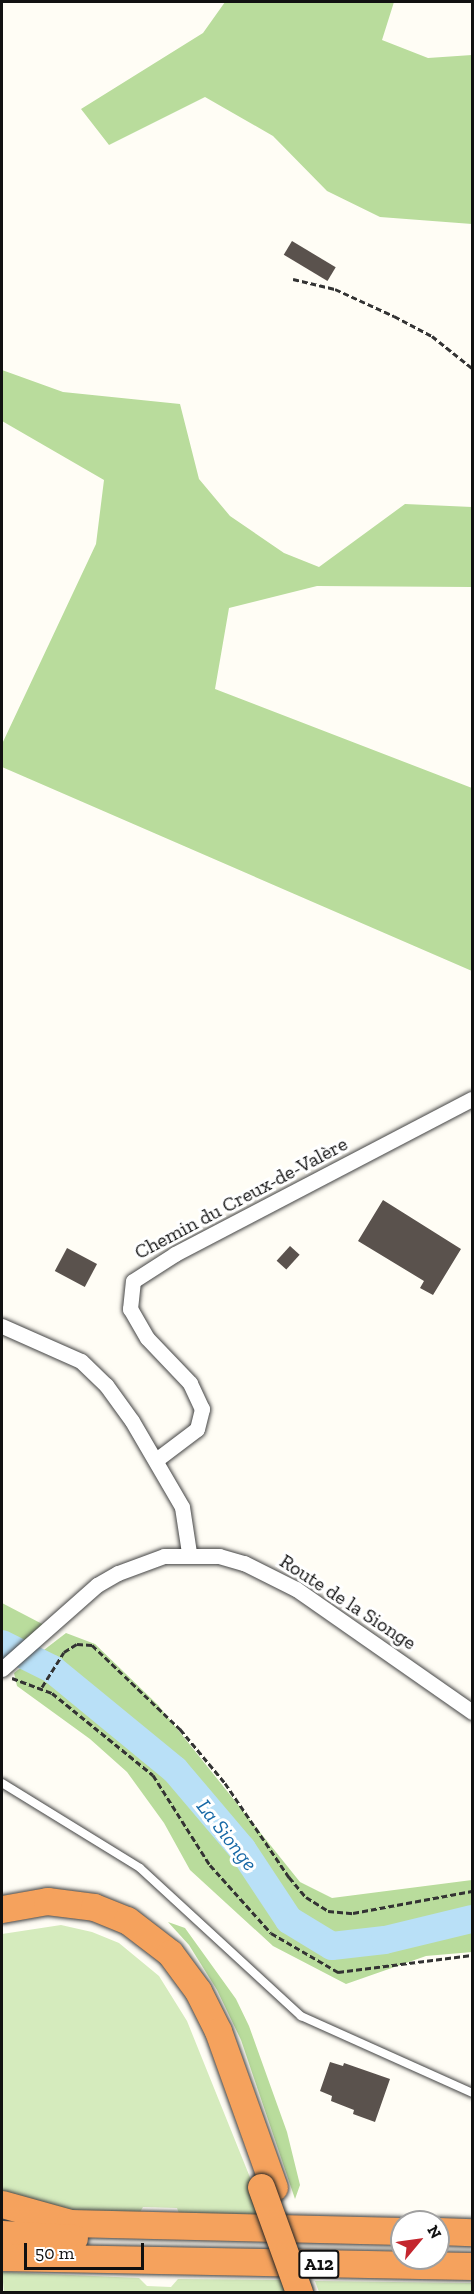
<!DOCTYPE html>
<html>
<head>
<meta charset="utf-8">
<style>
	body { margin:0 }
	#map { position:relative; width:474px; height:2294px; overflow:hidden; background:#fffdf5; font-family:"Zilla Slab",serif }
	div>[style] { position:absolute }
	.green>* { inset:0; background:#d5ebbd }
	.forest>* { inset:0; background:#b9dc9c }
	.river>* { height:28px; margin:-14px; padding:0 14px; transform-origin:14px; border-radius:14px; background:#b9e0f7 }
	.building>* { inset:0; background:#5a524d; transform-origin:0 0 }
	.path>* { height:3px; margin-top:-1.5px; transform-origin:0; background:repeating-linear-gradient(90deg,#333 0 6px,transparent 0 9px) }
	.roads { filter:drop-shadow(0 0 2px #444) drop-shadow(0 0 2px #444) }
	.service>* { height:8px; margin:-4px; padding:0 4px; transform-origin:4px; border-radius:4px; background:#fff }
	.minor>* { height:15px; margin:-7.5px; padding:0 7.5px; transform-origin:7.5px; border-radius:7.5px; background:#fff }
	.motorway>* { height:27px; margin:-13.5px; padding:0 13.5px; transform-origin:13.5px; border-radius:13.5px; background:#f5a25d }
	.bridges { filter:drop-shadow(0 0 2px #222) drop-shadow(0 0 2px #222) }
	.motorway-bridge>* { height:27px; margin:-13.5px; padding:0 13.5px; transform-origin:13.5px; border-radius:13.5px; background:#f5a25d }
	span { translate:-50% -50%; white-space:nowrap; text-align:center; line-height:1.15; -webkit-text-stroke:6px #fff; paint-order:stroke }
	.shield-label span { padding:2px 4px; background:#fff; border:2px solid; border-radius:4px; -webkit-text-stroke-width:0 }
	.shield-label { font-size:18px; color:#111; font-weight:700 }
	.street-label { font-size:20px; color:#111 }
	.water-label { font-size:21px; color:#1768a6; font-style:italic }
	.frame { position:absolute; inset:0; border:3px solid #111; pointer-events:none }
	.north { position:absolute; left:390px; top:2210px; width:60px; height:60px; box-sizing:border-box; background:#fff; border:2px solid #a0a0a0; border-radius:50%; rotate:61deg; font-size:16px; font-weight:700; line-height:24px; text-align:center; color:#111 }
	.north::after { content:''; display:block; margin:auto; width:21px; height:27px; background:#c4262e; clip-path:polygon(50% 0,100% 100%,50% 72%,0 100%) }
	.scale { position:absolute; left:24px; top:2243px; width:120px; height:27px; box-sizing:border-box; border:3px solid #111; border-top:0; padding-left:8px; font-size:18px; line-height:21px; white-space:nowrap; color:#111; -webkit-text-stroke:4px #fff; paint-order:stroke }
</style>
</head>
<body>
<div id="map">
	<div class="green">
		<div style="clip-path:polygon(61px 1925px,92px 1932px,119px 1943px,159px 1976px,187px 2021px,266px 2217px,180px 2216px,177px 2208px,143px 2207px,139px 2214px,87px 2213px,44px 2207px,2px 2192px,2px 1934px)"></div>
		<div style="clip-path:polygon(2px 2272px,139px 2278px,147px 2286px,171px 2287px,178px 2279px,288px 2280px,292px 2292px,4px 2292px)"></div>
		<div style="clip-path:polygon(315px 2281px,472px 2283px,472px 2292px,319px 2292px)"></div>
	</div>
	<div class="forest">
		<div style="clip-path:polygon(225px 2px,394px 2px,382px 40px,428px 58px,472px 55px,472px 224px,380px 217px,327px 191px,273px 136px,205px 97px,109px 145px,81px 109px,203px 33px)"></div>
		<div style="clip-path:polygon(2px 370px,63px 392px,180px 404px,199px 479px,230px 516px,284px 553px,319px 567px,405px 504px,472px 507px,472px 587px,317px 586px,229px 608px,215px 689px,472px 788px,472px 971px,2px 767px,2px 744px,96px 544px,104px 480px,2px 421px)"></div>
		<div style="clip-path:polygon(2px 1603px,48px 1627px,2px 1669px)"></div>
		<div style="clip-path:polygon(66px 1633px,95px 1644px,158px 1705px,300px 1882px,332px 1898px,472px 1880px,472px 1952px,426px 1956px,346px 1984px,273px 1946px,190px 1870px,164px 1823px,127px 1772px,90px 1739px,17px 1686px,14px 1673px)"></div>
		<div style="clip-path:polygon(168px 1922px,185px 1928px,236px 1999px,249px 2026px,287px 2132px,300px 2185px,295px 2199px,241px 2040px,217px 1990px,189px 1945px)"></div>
	</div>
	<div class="river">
		<div style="left:2px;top:1644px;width:56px;rotate:26.6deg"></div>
		<div style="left:52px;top:1669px;width:159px;rotate:39.4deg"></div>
		<div style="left:175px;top:1770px;width:104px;rotate:49.7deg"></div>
		<div style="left:242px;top:1849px;width:85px;rotate:56.5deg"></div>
		<div style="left:289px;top:1920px;width:50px;rotate:31.2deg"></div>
		<div style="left:332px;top:1946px;width:53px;rotate:-6.5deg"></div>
		<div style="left:385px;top:1940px;width:89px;rotate:-13.6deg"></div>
	</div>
	<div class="building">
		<div style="left:292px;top:241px;width:51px;height:16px;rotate:31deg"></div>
		<div style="clip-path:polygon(383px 1200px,461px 1249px,433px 1295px,420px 1288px,424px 1281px,358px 1241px)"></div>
		<div style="left:290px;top:1246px;width:13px;height:20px;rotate:42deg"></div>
		<div style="left:67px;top:1248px;width:34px;height:26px;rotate:28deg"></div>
		<div style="clip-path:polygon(330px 2062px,343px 2066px,344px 2063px,390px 2079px,375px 2122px,353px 2114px,354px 2110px,331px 2101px,332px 2096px,320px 2091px)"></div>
	</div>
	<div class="path">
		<div style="left:293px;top:279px;width:43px;rotate:13.4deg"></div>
		<div style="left:335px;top:289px;width:65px;rotate:24.6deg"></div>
		<div style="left:394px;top:316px;width:43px;rotate:27.8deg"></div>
		<div style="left:432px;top:336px;width:51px;rotate:38.7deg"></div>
		<div style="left:12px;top:1678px;width:43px;rotate:20.6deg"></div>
		<div style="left:52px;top:1693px;width:130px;rotate:39.1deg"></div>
		<div style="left:153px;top:1775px;width:107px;rotate:57.7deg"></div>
		<div style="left:210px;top:1865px;width:91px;rotate:48.1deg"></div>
		<div style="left:271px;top:1933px;width:78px;rotate:30.2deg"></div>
		<div style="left:338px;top:1972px;width:135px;rotate:-7.2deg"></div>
		<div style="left:42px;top:1687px;width:41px;rotate:-57.8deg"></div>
		<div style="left:64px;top:1652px;width:15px;rotate:-32deg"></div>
		<div style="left:77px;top:1644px;width:15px;rotate:4deg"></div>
		<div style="left:92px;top:1645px;width:122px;rotate:43.7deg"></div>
		<div style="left:180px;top:1729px;width:70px;rotate:50.2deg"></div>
		<div style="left:225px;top:1783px;width:114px;rotate:55.8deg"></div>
		<div style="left:289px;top:1877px;width:26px;rotate:50deg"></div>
		<div style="left:306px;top:1897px;width:26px;rotate:32deg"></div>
		<div style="left:328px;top:1911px;width:25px;rotate:5deg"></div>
		<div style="left:353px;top:1913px;width:121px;rotate:-10.5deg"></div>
	</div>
	<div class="roads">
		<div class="service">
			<div style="left:2px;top:1783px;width:162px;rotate:31.6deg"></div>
			<div style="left:140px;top:1868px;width:219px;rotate:42.6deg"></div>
			<div style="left:301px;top:2016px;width:188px;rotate:24.2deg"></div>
		</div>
		<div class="minor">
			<div style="left:2px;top:1326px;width:86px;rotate:23.9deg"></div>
			<div style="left:81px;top:1361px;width:35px;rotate:44deg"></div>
			<div style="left:106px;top:1385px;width:44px;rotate:54.2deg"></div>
			<div style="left:132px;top:1421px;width:99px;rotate:59.8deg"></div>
			<div style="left:182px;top:1507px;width:47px;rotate:81.3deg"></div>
			<div style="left:156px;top:1460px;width:51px;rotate:-37.1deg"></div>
			<div style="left:197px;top:1429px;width:21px;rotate:-76deg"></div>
			<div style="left:202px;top:1409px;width:29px;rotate:-115deg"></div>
			<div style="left:190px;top:1383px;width:62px;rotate:-133.7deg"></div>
			<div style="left:147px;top:1338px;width:34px;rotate:-120deg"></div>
			<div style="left:130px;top:1309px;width:28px;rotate:-84deg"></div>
			<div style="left:133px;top:1281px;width:50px;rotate:-32.7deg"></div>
			<div style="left:175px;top:1254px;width:335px;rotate:-27.6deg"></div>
			<div style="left:2px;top:1669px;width:127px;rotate:-41.5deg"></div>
			<div style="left:97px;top:1585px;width:24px;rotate:-30deg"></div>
			<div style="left:118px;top:1573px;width:49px;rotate:-20.3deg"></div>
			<div style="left:164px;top:1556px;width:55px"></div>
			<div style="left:219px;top:1556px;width:26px;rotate:16deg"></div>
			<div style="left:244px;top:1563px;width:58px;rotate:26.6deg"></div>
			<div style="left:296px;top:1589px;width:215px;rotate:34.9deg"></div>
		</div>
		<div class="motorway">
			<div style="left:2px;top:1909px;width:46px;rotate:-10.1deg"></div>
			<div style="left:47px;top:1901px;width:47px;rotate:7.3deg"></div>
			<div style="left:94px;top:1907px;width:35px;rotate:22deg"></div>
			<div style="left:127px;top:1920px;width:54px;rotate:37.5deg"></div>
			<div style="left:170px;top:1953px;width:47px;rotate:53.6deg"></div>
			<div style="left:198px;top:1991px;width:45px;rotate:63.4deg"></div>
			<div style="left:218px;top:2031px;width:166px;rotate:70.3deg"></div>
			<div style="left:2px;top:2204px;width:71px;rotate:15.6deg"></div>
			<div style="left:70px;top:2223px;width:332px;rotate:1.4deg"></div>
			<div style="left:438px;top:2231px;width:34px;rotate:2deg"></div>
			<div style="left:2px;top:2234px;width:72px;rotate:3.2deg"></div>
			<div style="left:2px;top:2257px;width:470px;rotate:1.1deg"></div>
		</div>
	</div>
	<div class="bridges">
		<div class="motorway-bridge">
			<div style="left:261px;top:2187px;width:112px;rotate:70.1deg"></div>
		</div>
	</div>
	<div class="shield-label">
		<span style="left:319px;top:2264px">A12</span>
	</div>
	<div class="street-label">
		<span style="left:241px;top:1198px;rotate:-28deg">Chemin du Creux-de-Valère</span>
		<span style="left:348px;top:1602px;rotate:33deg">Route de la Sionge</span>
	</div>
	<div class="water-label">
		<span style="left:227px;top:1835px;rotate:52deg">La Sionge</span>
	</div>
	<div class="frame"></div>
	<div class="north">N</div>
	<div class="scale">50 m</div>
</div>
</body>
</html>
